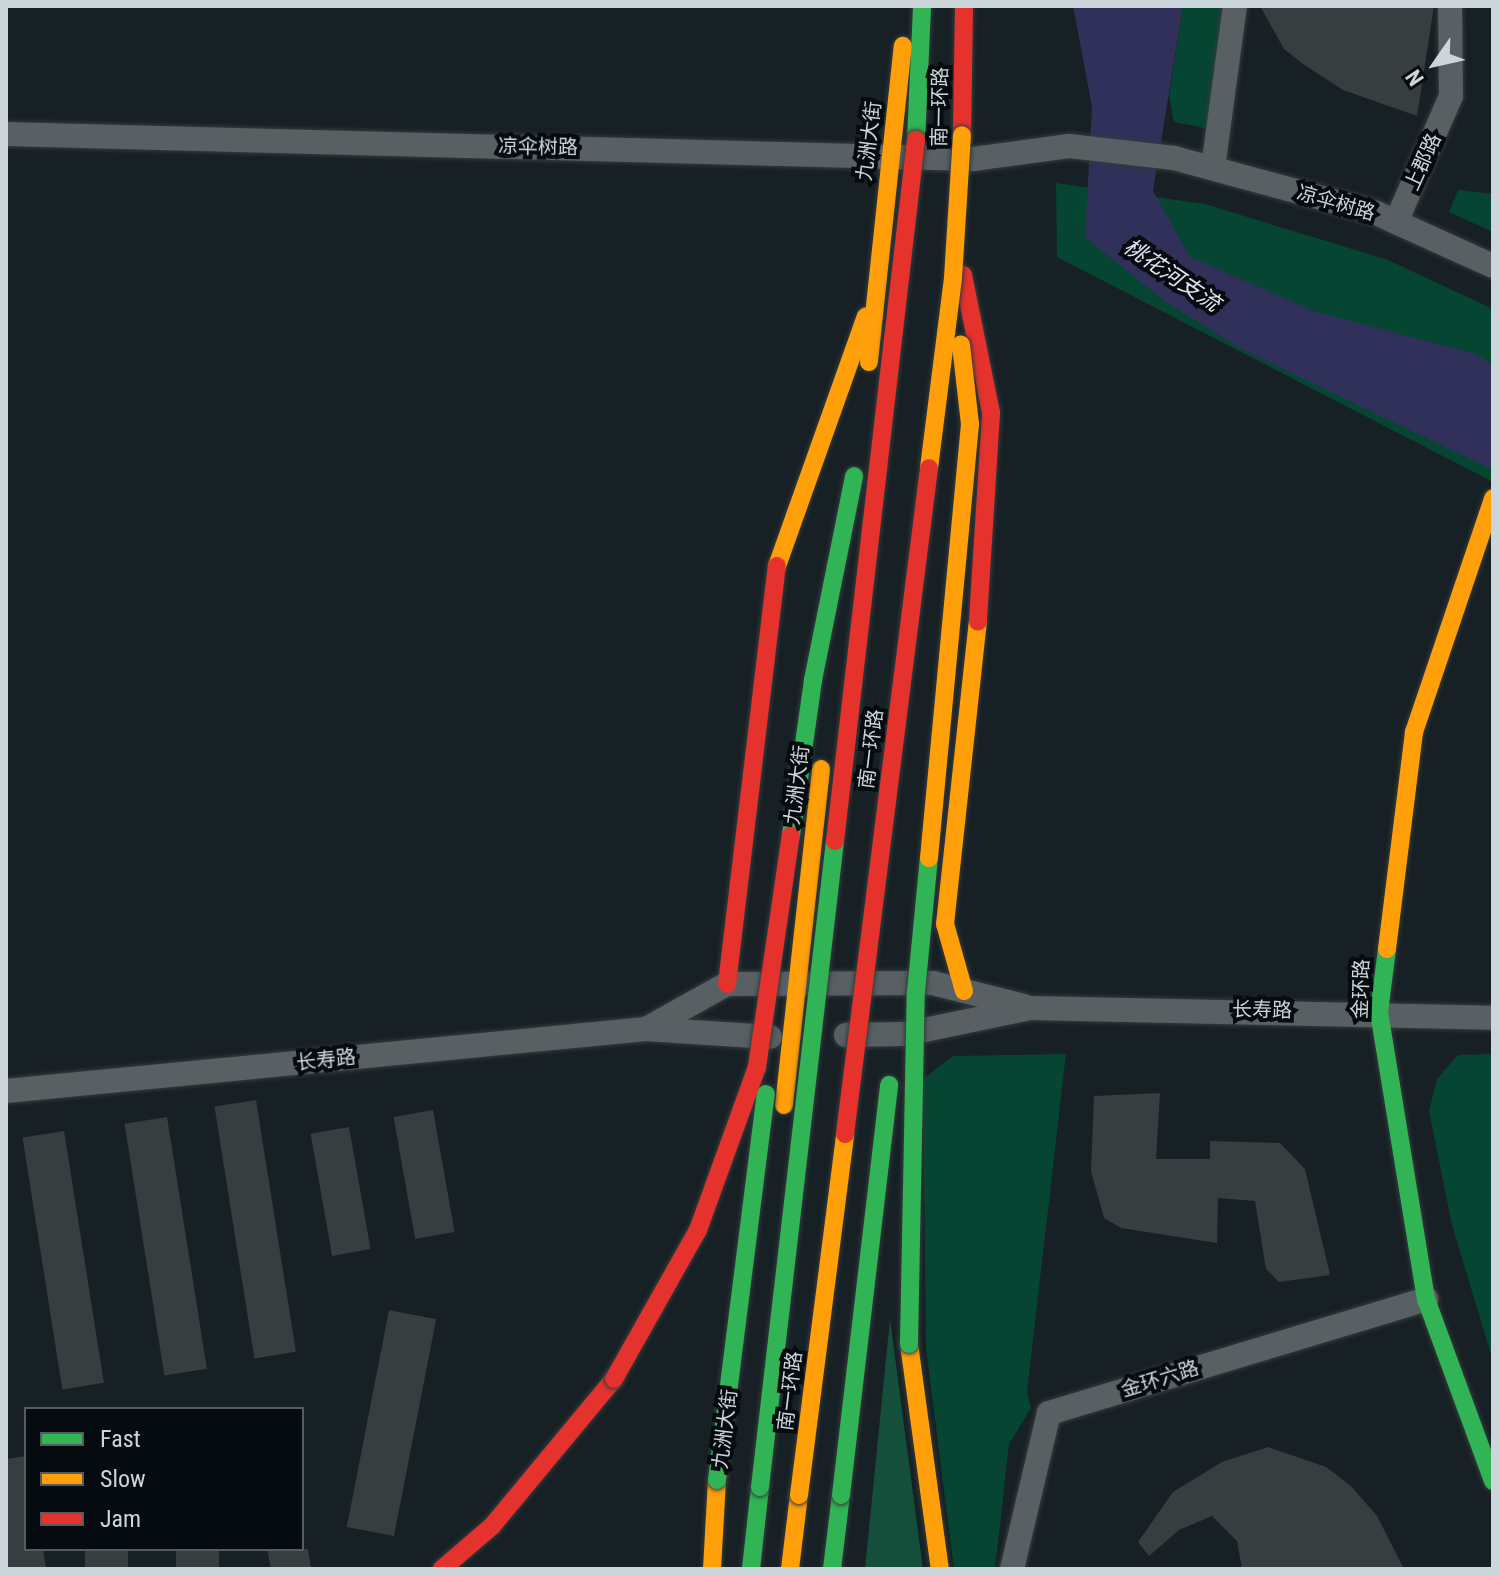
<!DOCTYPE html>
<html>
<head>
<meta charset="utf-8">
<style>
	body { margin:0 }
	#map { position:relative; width:1499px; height:1575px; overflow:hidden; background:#172024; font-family:"Roboto Condensed","Noto Sans SC",sans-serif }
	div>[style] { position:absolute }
	.green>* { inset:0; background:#064531 }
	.forest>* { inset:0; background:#134f3a }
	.water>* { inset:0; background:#31305a }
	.building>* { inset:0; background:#363e40; transform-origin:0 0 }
	.roads { filter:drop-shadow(0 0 2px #343b3d) drop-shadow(0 0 2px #343b3d) }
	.street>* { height:24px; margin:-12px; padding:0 12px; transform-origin:12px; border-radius:12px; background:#596063 }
	.fast>* { height:18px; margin:-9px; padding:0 9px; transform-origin:9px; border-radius:9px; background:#30b455 }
	.slow>* { height:18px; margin:-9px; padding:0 9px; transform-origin:9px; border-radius:9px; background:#ff9f0a }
	.jam>* { height:18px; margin:-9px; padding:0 9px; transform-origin:9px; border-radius:9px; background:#e5322d }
	.bridges { filter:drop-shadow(0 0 2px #343b3d) drop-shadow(0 0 2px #343b3d) }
	.fast-bridge>* { height:18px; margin:-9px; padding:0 9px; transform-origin:9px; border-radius:9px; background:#30b455 }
	.slow-bridge>* { height:18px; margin:-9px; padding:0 9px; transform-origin:9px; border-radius:9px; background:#ff9f0a }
	.jam-bridge>* { height:18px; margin:-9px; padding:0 9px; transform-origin:9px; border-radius:9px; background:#e5322d }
	span { translate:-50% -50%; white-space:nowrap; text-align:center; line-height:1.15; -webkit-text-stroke:8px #050b0e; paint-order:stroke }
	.street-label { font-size:20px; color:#ccd6da }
	.water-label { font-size:22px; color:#e1e1f1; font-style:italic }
	.frame { position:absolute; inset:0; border:8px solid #ccd6da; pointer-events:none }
	.legend { position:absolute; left:24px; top:1407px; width:280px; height:144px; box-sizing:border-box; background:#050b0e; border:2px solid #555c60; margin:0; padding:10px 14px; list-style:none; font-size:24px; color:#ccd6da }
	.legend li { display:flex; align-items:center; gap:16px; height:40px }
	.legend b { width:40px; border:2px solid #555c60 }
	.north { position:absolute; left:1395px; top:24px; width:80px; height:80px; -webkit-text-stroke:6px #050b0e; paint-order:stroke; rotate:236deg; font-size:22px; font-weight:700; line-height:32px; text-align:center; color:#ccd6da }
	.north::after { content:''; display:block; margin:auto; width:28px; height:36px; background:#ccd6da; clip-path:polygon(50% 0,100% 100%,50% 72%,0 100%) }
</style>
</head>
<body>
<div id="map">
	<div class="green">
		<div style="clip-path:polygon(1183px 6px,1226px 6px,1209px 129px,1174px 122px,1169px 97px)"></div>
		<div style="clip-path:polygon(1056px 183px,1205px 204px,1388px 260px,1493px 309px,1493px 482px,1057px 257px)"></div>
		<div style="clip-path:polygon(1458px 190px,1493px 194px,1493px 232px,1449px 212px)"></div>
		<div style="clip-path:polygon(1066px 1054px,1027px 1392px,1031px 1408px,1009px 1444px,995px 1569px,954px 1569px,926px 1348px,923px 1079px,953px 1056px)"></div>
		<div style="clip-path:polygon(1493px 1054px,1493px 1361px,1452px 1225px,1429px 1111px,1437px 1079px,1458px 1055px)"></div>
	</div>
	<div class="forest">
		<div style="clip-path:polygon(890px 1319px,923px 1569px,865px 1569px)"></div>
	</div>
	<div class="water">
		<div style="clip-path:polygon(1073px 6px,1183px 6px,1153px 191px,1190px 257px,1316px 312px,1476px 354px,1493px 365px,1493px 470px,1240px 348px,1163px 300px,1085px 237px,1092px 107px)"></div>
	</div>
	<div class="building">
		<div style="clip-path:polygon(1260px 6px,1434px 6px,1417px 116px,1343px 90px,1303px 64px,1284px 49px)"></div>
		<div style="clip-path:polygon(1160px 1093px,1156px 1159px,1210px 1159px,1210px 1141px,1280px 1143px,1305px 1169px,1330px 1275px,1279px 1282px,1266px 1269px,1255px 1201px,1218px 1198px,1217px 1243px,1121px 1228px,1104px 1218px,1091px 1171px,1094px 1096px)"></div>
		<div style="left:256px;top:1100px;width:255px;height:42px;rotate:81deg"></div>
		<div style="left:433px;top:1110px;width:124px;height:40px;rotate:80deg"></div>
		<div style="left:167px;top:1117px;width:255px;height:43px;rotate:81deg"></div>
		<div style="left:349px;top:1127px;width:124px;height:39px;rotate:80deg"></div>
		<div style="left:64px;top:1131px;width:255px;height:42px;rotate:81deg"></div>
		<div style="left:389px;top:1310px;width:48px;height:221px;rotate:11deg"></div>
		<div style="clip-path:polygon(1268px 1447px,1326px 1467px,1351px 1486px,1377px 1516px,1404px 1569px,1242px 1569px,1237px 1541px,1212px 1516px,1179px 1530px,1149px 1556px,1138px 1542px,1173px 1492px,1222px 1462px)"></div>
		<div style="clip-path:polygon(26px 1456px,26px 1549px,43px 1549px,46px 1569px,6px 1569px,6px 1459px)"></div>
		<div style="left:85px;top:1549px;width:43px;height:20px"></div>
		<div style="left:176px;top:1549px;width:43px;height:20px"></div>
		<div style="clip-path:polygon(267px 1549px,308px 1549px,311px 1569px,271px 1569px)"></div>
	</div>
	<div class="roads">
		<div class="street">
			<div style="left:6px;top:134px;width:967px;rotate:1.48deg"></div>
			<div style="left:973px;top:159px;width:97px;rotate:-7.7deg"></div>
			<div style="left:1069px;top:146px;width:106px;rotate:6.5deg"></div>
			<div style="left:1174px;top:158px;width:209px;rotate:15.2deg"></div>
			<div style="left:1376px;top:213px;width:128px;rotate:24.4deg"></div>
			<div style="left:1213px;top:168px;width:163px;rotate:-82.3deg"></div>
			<div style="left:1396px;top:222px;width:137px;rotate:-66.4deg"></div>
			<div style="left:1451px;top:96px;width:90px;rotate:-90.6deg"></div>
			<div style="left:646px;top:1029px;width:93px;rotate:-29.1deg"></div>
			<div style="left:727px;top:984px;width:206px;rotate:-0.3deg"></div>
			<div style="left:933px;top:983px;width:94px;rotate:14.2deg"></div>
			<div style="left:846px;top:1035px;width:59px;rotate:-1deg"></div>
			<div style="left:905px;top:1034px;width:128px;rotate:-11.7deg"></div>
			<div style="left:1030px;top:1008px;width:463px;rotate:1.2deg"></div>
			<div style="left:6px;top:1091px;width:643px;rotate:-5.53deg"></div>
			<div style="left:646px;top:1029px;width:124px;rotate:3.7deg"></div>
			<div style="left:1012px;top:1569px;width:160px;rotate:-76.7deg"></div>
			<div style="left:1049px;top:1413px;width:394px;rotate:-16.8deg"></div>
		</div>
		<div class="fast">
			<div style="left:916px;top:140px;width:134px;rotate:-87.4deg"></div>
			<div style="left:1387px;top:949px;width:64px;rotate:97.2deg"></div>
			<div style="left:1379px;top:1012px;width:291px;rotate:80.7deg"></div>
			<div style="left:1426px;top:1299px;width:194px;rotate:69.8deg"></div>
			<div style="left:751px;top:1569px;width:82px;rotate:-83.7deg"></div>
			<div style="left:832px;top:1569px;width:75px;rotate:-83.1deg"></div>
		</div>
		<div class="slow">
			<div style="left:869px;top:362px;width:318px;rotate:-83.9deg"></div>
			<div style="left:777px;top:566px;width:265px;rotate:-70.4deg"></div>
			<div style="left:1387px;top:949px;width:219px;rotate:-82.9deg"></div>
			<div style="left:1414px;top:732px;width:247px;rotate:-71.3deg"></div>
			<div style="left:964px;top:991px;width:70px;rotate:-105.8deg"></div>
			<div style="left:945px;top:924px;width:304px;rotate:-83.8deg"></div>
			<div style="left:784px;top:1105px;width:338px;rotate:-83.7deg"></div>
			<div style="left:909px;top:1344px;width:227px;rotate:82.2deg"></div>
			<div style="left:712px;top:1569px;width:89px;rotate:-86.8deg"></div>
			<div style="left:790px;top:1569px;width:75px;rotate:-83.1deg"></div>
		</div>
		<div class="jam">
			<div style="left:962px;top:135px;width:129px;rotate:-89.1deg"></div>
			<div style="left:963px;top:275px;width:141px;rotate:78.5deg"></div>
			<div style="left:991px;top:413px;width:209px;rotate:93.6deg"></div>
			<div style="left:727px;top:984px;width:421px;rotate:-83.2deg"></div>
			<div style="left:442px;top:1569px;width:66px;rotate:-40.7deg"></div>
			<div style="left:492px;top:1526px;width:191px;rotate:-50.3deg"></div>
		</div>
	</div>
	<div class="bridges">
		<div class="fast-bridge">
			<div style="left:791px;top:835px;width:157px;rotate:-81.9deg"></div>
			<div style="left:813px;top:680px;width:208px;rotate:-78.6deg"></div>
			<div style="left:909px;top:1344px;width:352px;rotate:-88.9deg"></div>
			<div style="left:916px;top:992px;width:135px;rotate:-84.5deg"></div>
			<div style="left:717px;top:1480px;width:389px;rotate:-82.8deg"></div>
			<div style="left:760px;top:1487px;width:650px;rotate:-83.38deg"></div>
			<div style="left:841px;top:1495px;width:413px;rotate:-83.3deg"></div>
		</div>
		<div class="slow-bridge">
			<div style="left:929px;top:468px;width:192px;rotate:-82.8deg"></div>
			<div style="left:953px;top:278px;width:143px;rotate:-86.4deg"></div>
			<div style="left:929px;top:858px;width:436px;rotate:-84.6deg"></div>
			<div style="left:970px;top:424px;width:80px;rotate:-96.5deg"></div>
			<div style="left:799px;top:1495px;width:364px;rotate:-82.7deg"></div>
		</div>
		<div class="jam-bridge">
			<div style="left:835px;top:841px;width:706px;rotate:-83.41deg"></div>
			<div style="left:845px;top:1134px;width:671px;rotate:-82.81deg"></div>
			<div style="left:614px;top:1379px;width:171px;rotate:-60.6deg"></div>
			<div style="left:698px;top:1230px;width:173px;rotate:-70.1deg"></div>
			<div style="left:757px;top:1067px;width:234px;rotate:-81.7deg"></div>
		</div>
	</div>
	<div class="street-label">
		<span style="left:940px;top:107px;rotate:-89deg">南一环路</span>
		<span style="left:869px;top:141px;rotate:-83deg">九洲大街</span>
		<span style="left:538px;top:147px;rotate:1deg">凉伞树路</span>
		<span style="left:1423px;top:162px;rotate:-66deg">上郡路</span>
		<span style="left:1336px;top:203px;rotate:16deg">凉伞树路</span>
		<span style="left:871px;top:749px;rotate:-83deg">南一环路</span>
		<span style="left:797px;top:785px;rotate:-83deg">九洲大街</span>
		<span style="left:1361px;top:989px;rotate:-88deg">金环路</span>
		<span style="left:1262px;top:1010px;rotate:1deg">长寿路</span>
		<span style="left:326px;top:1060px;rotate:-6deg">长寿路</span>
		<span style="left:1160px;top:1379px;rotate:-17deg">金环六路</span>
		<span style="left:790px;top:1391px;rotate:-83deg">南一环路</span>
		<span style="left:725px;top:1429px;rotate:-83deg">九洲大街</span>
	</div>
	<div class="water-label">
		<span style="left:1172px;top:275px;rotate:34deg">桃花河支流</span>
	</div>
	<div class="frame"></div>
	<ul class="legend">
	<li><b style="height:10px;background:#30b455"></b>Fast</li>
	<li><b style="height:10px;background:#ff9f0a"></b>Slow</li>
	<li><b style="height:10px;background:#e5322d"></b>Jam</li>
	</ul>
	<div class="north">N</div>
</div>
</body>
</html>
